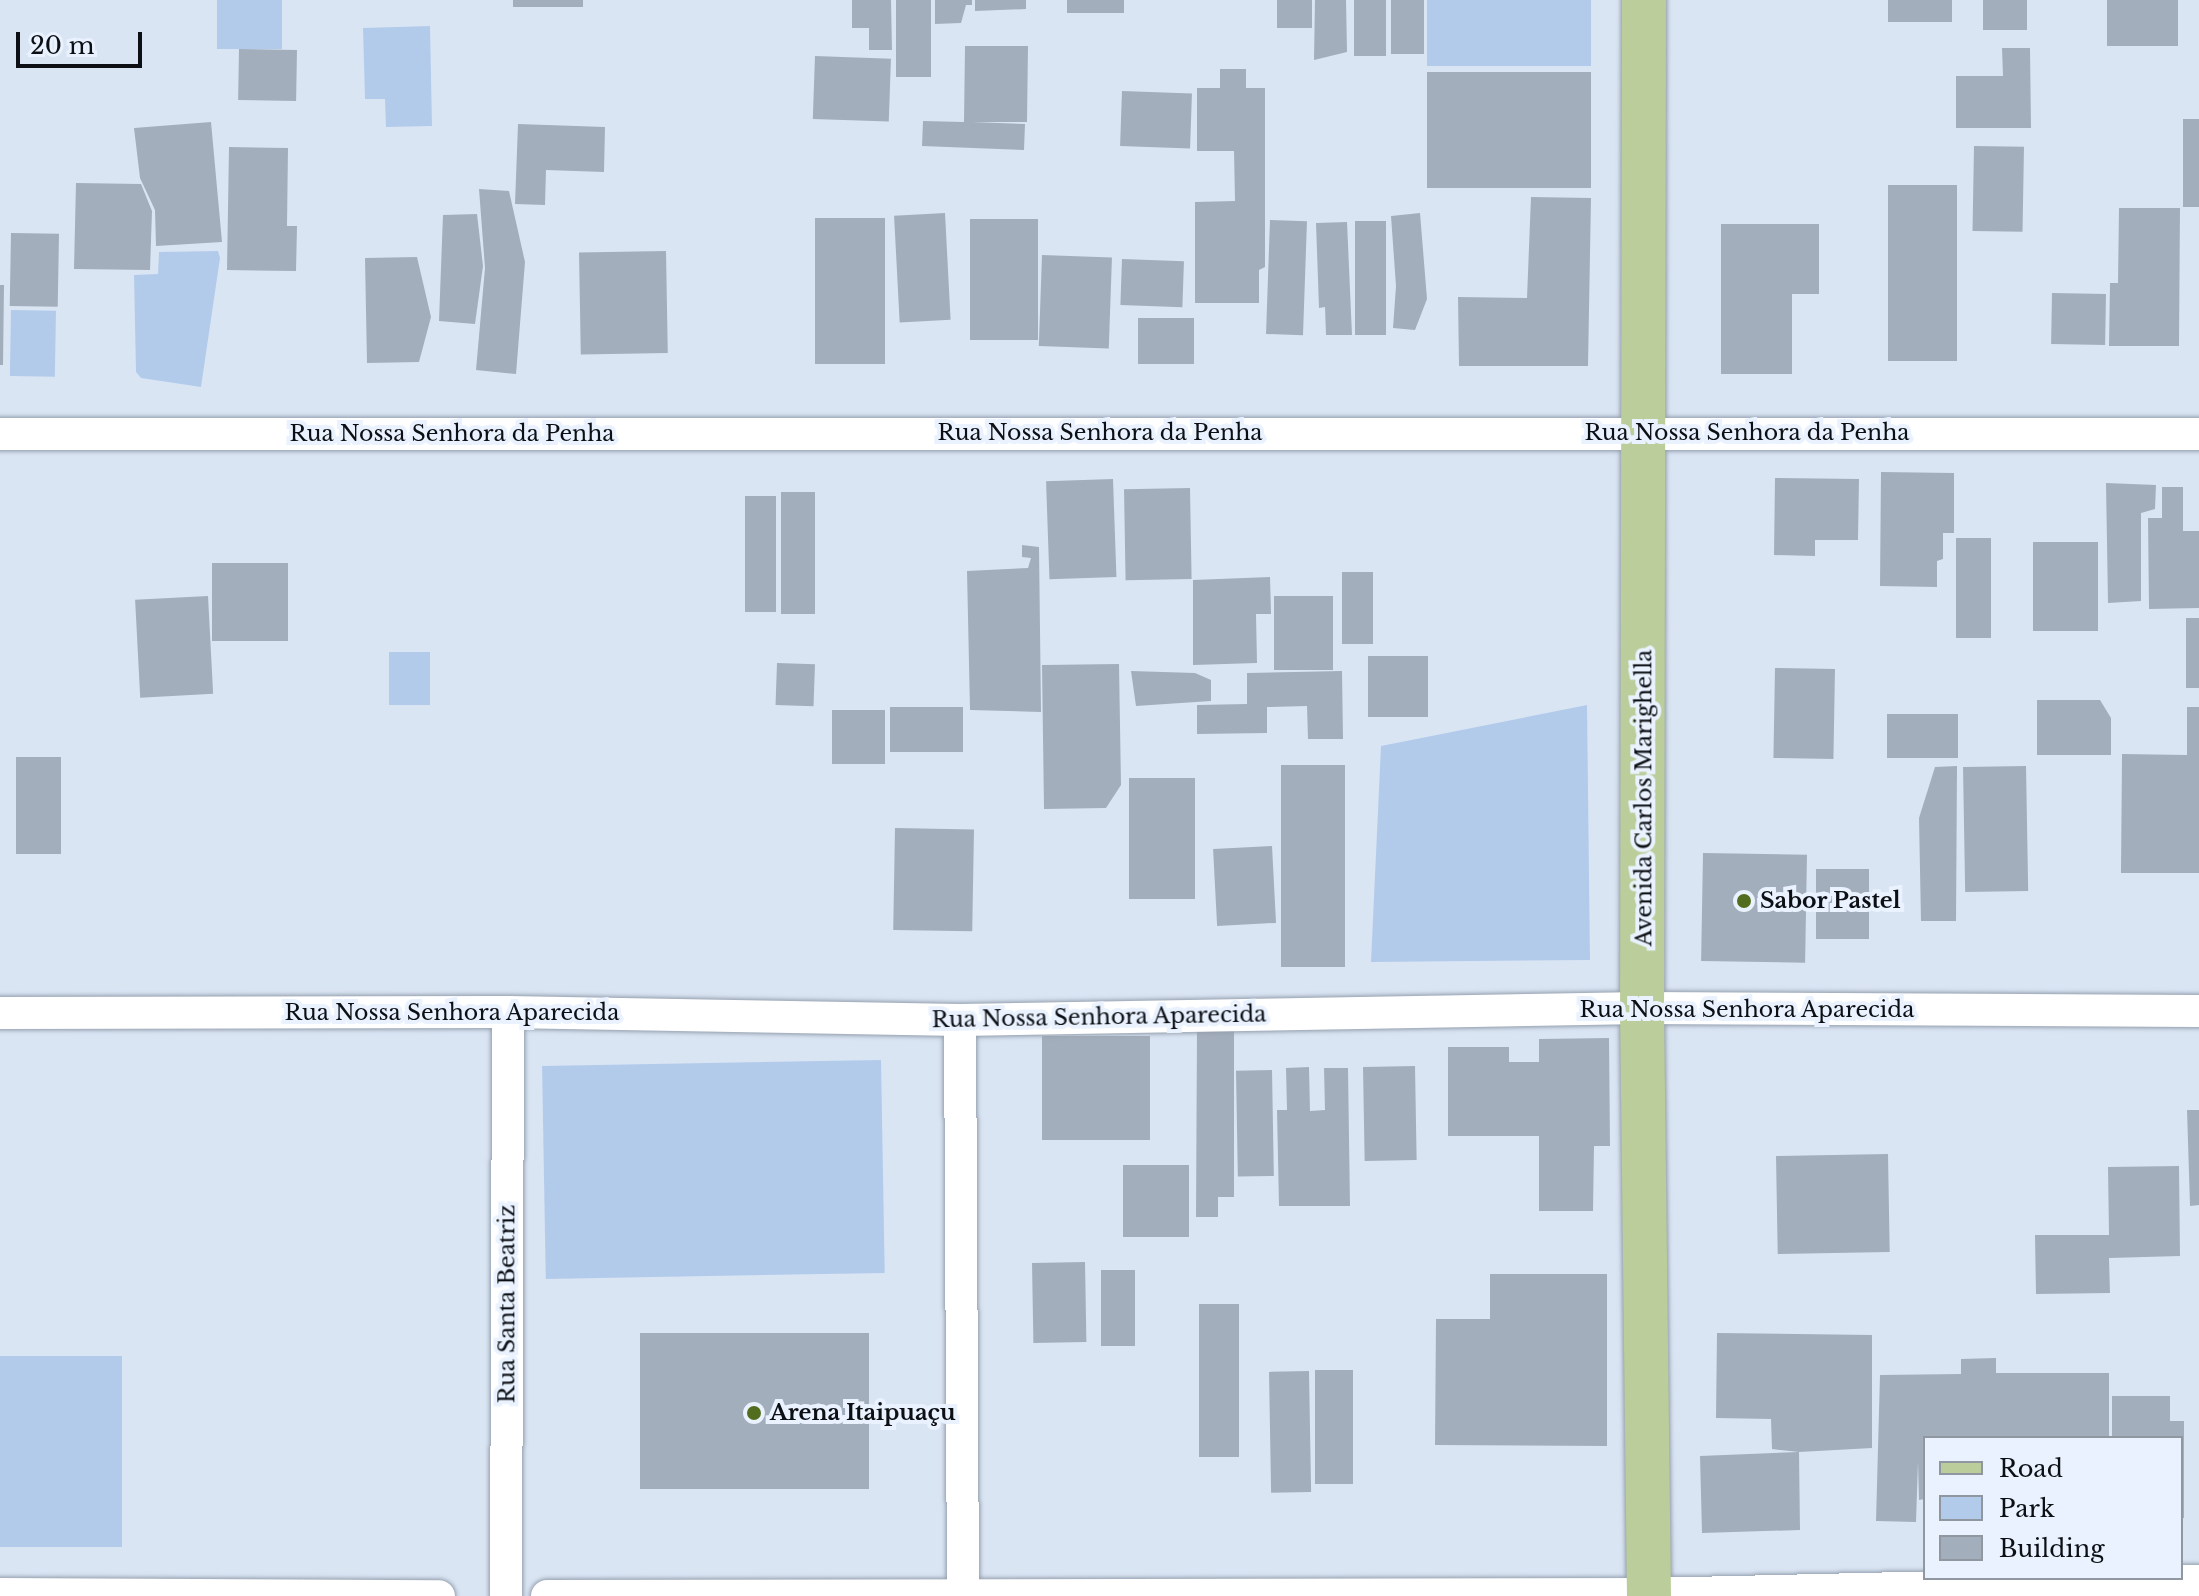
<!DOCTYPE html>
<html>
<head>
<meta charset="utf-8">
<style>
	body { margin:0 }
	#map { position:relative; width:2199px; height:1596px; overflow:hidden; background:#dae5f4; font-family:"Libre Baskerville",serif }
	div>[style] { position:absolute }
	.green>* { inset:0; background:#b3cbeb; transform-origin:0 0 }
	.building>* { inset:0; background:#a3aebc; transform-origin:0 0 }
	.roads { filter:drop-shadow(0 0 2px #95a0ae) drop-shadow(0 0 2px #95a0ae) }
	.minor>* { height:32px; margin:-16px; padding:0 16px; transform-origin:16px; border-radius:16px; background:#fff }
	.primary>* { height:44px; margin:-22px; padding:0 22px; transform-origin:22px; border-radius:22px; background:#bacd9a }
	.dots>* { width:22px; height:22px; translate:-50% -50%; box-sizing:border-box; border:4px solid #e9f2fe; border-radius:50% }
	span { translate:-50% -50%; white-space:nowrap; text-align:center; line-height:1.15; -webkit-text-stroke:8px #e9f2fe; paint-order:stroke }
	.street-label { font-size:22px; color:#0c0f14 }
	.poi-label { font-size:22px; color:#0c0f14; font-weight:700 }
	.left { translate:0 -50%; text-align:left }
	.legend { position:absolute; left:1923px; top:1436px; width:260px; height:144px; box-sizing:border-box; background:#e9f2fe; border:2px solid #9197a0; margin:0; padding:10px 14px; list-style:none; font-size:24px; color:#0c0f14 }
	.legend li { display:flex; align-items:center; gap:16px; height:40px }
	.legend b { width:40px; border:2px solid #9197a0 }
	.scale { position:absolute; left:16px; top:32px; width:126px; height:36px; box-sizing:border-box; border:4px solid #0c0f14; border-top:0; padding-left:10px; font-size:24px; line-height:28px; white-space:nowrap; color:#0c0f14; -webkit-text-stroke:6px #e9f2fe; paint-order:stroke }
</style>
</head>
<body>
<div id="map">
	<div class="green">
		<div style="left:217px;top:0;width:65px;height:49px"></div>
		<div style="left:1427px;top:0;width:164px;height:66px"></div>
		<div style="clip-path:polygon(430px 26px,432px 126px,386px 127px,385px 99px,365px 99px,363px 28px)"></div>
		<div style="clip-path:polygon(218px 251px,220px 258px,201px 387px,141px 378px,136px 372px,134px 275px,158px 274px,159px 252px)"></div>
		<div style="left:11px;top:310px;width:45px;height:66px;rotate:1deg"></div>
		<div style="left:389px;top:652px;width:41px;height:53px"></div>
		<div style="clip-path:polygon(1587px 705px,1590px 960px,1371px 962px,1381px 746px)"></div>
		<div style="left:881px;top:1060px;width:213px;height:339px;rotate:89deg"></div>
		<div style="left:0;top:1356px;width:122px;height:191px"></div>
	</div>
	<div class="building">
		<div style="left:513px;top:0;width:70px;height:7px"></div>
		<div style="clip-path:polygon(852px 0,891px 0,892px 50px,869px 50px,869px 28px,852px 28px)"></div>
		<div style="left:896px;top:0;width:35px;height:77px"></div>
		<div style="clip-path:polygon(935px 0,972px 0,972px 5px,966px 5px,961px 23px,935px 24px)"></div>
		<div style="clip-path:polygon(975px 0,1026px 0,1026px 9px,975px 11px)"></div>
		<div style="left:1067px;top:0;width:57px;height:13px"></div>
		<div style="left:1277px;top:0;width:35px;height:28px"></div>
		<div style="clip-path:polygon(1315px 0,1346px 0,1347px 52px,1314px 60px)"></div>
		<div style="left:1354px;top:0;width:32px;height:56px"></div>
		<div style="left:1391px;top:0;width:33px;height:54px"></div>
		<div style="left:1888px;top:0;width:64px;height:22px"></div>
		<div style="left:1983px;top:0;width:44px;height:30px"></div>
		<div style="left:2107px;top:0;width:71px;height:46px"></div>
		<div style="clip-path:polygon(965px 46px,1028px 46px,1027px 122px,972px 122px,1025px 124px,1024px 150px,922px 146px,923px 121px,964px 122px)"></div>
		<div style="clip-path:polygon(2002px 48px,2030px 48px,2031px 128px,1956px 128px,1956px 76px,2003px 76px)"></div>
		<div style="left:239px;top:49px;width:58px;height:51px;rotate:1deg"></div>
		<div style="left:815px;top:56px;width:76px;height:63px;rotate:2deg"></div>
		<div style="clip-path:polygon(1220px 69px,1246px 69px,1246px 88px,1265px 88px,1265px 267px,1259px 270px,1259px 303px,1195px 303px,1195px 202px,1235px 201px,1234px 151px,1197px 151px,1197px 88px,1220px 88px)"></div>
		<div style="left:1427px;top:72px;width:164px;height:116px"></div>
		<div style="left:1122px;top:91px;width:70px;height:55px;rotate:2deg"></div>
		<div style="left:2183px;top:119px;width:16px;height:88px"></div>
		<div style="clip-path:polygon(211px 122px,222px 242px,156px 246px,155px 210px,140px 178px,134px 128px)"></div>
		<div style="clip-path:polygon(518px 124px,605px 127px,604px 172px,546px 170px,545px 205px,515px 204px)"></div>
		<div style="left:1974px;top:146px;width:50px;height:85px;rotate:1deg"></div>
		<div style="clip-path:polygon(229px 147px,288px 148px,287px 226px,297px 226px,296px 271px,227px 270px)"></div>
		<div style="clip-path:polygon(76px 183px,141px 184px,152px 211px,150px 270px,74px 269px)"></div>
		<div style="left:1957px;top:185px;width:176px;height:69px;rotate:90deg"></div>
		<div style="clip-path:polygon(479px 189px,509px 191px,525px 262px,516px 374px,476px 370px,485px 268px)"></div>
		<div style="clip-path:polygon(1531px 197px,1591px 198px,1588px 366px,1459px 366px,1458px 297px,1527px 298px)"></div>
		<div style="clip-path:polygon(2119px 208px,2180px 208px,2179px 346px,2109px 346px,2110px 283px,2118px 283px)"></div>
		<div style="left:945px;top:213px;width:107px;height:51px;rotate:87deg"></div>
		<div style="clip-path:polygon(1420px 213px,1427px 299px,1415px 330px,1393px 328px,1396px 286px,1391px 216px)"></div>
		<div style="clip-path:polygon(477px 214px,483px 266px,475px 324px,439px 321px,443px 215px)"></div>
		<div style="left:815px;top:218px;width:70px;height:146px"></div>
		<div style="left:970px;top:219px;width:68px;height:121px"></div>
		<div style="left:1270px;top:220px;width:37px;height:114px;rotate:2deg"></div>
		<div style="left:1355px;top:221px;width:31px;height:114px"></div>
		<div style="clip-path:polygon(1347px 222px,1352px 335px,1326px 335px,1325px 307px,1319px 308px,1316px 223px)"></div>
		<div style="clip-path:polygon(1721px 224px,1819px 224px,1819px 294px,1792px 294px,1792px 374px,1721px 374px)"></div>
		<div style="left:11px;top:233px;width:48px;height:73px;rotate:1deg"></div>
		<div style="left:666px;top:251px;width:102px;height:87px;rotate:89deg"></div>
		<div style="left:1042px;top:255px;width:70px;height:91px;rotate:2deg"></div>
		<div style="clip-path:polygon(417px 257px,431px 317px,419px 362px,367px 363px,365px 258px)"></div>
		<div style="left:1122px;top:259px;width:62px;height:46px;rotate:2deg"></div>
		<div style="clip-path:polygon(0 285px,4px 285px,3px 365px,0 365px)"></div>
		<div style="left:2052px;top:293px;width:54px;height:51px;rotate:1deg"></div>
		<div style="left:1138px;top:318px;width:56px;height:46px"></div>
		<div style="clip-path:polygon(1881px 472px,1954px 473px,1954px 533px,1943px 533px,1943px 559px,1937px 561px,1937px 587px,1880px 586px)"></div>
		<div style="clip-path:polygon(1775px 478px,1859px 479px,1858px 540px,1815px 540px,1815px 556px,1774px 555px)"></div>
		<div style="left:1113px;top:479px;width:98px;height:67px;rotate:88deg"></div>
		<div style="clip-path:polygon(2106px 483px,2156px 485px,2155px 509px,2141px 513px,2141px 601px,2108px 603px)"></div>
		<div style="clip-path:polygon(2162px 487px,2183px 487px,2183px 531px,2199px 531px,2199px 608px,2149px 609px,2148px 518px,2162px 518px)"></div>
		<div style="left:1190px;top:488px;width:91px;height:66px;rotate:89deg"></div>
		<div style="left:781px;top:492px;width:34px;height:122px"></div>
		<div style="left:745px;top:496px;width:31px;height:116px"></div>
		<div style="left:1956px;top:538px;width:35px;height:100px"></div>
		<div style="left:2033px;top:542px;width:65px;height:89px"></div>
		<div style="clip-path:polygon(1022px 545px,1039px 547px,1041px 712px,970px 710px,967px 571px,1028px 568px,1031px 558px,1022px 557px)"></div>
		<div style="left:212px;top:563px;width:76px;height:78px"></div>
		<div style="left:1342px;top:572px;width:31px;height:72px"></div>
		<div style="clip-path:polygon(1270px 577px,1271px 614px,1256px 614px,1257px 663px,1193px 665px,1193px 580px)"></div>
		<div style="left:208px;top:596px;width:98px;height:73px;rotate:87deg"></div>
		<div style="left:1274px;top:596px;width:59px;height:74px"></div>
		<div style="left:2186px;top:618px;width:13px;height:70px"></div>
		<div style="left:1368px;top:656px;width:60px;height:61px"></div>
		<div style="left:777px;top:663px;width:38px;height:42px;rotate:2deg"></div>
		<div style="clip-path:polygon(1119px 664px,1121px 785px,1106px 808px,1044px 809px,1042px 665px)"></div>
		<div style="left:1775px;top:668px;width:60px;height:90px;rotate:1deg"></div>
		<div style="clip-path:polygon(1131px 671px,1195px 673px,1211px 680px,1211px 701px,1136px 706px)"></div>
		<div style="clip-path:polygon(1342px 671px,1343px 739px,1308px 739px,1307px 706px,1267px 707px,1267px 733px,1197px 734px,1197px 705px,1247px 704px,1247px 673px)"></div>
		<div style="clip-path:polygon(2037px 700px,2100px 700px,2111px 718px,2111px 755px,2037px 755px)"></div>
		<div style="left:890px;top:707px;width:73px;height:45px"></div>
		<div style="clip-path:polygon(2187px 707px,2199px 707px,2199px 873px,2121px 873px,2122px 754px,2187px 755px)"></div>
		<div style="left:832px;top:710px;width:53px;height:54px"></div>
		<div style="left:1958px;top:714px;width:44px;height:71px;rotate:90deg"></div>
		<div style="left:16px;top:757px;width:45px;height:97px"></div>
		<div style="left:1281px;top:765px;width:64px;height:202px"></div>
		<div style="clip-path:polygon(1957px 766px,1956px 921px,1921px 921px,1919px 818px,1935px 767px)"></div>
		<div style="left:2026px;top:766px;width:125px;height:63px;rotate:89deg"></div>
		<div style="left:1195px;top:778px;width:121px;height:66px;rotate:90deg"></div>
		<div style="left:895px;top:828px;width:79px;height:102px;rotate:1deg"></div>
		<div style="left:1272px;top:846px;width:77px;height:59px;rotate:87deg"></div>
		<div style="left:1703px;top:853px;width:104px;height:108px;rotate:1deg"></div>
		<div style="left:1816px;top:869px;width:53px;height:70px"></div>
		<div style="clip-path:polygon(1197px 1028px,1234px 1028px,1234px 1197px,1218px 1197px,1218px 1217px,1196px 1217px)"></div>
		<div style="left:1042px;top:1036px;width:108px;height:104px"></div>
		<div style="clip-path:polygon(1609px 1038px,1610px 1146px,1594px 1146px,1593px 1211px,1539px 1211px,1539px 1136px,1448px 1136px,1448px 1047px,1509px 1047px,1509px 1062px,1539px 1062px,1539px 1039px)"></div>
		<div style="left:1415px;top:1066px;width:94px;height:52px;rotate:89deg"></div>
		<div style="clip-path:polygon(1309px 1067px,1310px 1111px,1325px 1110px,1324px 1068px,1348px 1068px,1350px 1206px,1279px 1206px,1277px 1110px,1287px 1110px,1286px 1068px)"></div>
		<div style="left:1272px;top:1070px;width:106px;height:36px;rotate:89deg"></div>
		<div style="clip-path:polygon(2187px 1110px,2199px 1110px,2199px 1205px,2190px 1206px)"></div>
		<div style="left:1888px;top:1154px;width:98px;height:112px;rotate:89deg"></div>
		<div style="left:1123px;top:1165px;width:66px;height:72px"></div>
		<div style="clip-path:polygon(2179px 1166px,2180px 1256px,2109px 1258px,2110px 1293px,2036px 1294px,2035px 1235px,2109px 1235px,2108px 1167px)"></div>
		<div style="left:1085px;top:1262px;width:80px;height:53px;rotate:89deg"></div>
		<div style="left:1101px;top:1270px;width:34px;height:76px"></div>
		<div style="clip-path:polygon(1490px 1274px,1607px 1274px,1607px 1446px,1435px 1445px,1436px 1319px,1490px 1319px)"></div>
		<div style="left:1199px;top:1304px;width:40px;height:153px"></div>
		<div style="left:869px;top:1333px;width:156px;height:229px;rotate:90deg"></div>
		<div style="clip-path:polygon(1717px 1333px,1872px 1335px,1872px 1448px,1799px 1452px,1800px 1530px,1702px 1533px,1700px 1456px,1799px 1452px,1772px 1449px,1771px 1419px,1716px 1418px)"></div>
		<div style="clip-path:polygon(1996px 1358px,1996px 1373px,2109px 1373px,2109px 1438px,1925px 1438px,1925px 1499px,1919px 1500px,1918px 1462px,1916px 1522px,1876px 1521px,1880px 1375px,1961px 1374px,1961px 1359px)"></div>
		<div style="left:1315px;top:1370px;width:38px;height:114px"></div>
		<div style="left:1309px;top:1371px;width:121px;height:40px;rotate:89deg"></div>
		<div style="clip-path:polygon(2112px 1396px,2170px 1396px,2170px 1421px,2184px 1421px,2184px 1518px,2181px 1518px,2181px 1438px,2112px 1438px)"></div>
	</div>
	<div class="roads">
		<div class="minor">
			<div style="left:0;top:434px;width:2199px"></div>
			<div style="left:0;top:1013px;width:508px;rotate:-0.11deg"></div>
			<div style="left:508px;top:1012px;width:452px;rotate:1deg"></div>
			<div style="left:960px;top:1020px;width:682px;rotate:-1.01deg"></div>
			<div style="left:1642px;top:1008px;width:557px;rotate:0.31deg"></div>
			<div style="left:960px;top:1020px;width:574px;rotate:89.7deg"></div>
			<div style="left:0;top:1594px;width:439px;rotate:0.3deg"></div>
			<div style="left:506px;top:1596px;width:584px;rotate:-89.8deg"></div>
			<div style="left:547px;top:1596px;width:1102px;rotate:-0.1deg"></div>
			<div style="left:1649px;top:1594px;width:550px;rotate:-1.35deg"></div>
		</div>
		<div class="primary">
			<div style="left:1644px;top:0;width:1008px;rotate:90.11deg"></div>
			<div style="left:1642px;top:1008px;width:588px;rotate:89.32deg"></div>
		</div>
	</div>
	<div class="dots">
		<div style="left:1744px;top:901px;background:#536d1f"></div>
		<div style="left:754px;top:1413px;background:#536d1f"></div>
	</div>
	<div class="street-label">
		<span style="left:1100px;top:433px">Rua Nossa Senhora da Penha</span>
		<span style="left:1747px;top:433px">Rua Nossa Senhora da Penha</span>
		<span style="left:452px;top:434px">Rua Nossa Senhora da Penha</span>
		<span style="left:1644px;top:798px;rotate:-90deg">Avenida Carlos Marighella</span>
		<span style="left:1747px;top:1010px">Rua Nossa Senhora Aparecida</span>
		<span style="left:452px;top:1013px">Rua Nossa Senhora Aparecida</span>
		<span style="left:1099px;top:1017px;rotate:-1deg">Rua Nossa Senhora Aparecida</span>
		<span style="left:507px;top:1304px;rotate:-90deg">Rua Santa Beatriz</span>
	</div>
	<div class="poi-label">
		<span class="left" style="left:1760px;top:901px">Sabor Pastel</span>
		<span class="left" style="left:770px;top:1413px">Arena Itaipuaçu</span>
	</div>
	<ul class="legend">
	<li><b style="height:10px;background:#bacd9a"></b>Road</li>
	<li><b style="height:22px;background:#b3cbeb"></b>Park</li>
	<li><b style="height:22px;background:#a3aebc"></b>Building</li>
	</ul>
	<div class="scale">20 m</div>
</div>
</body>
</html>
